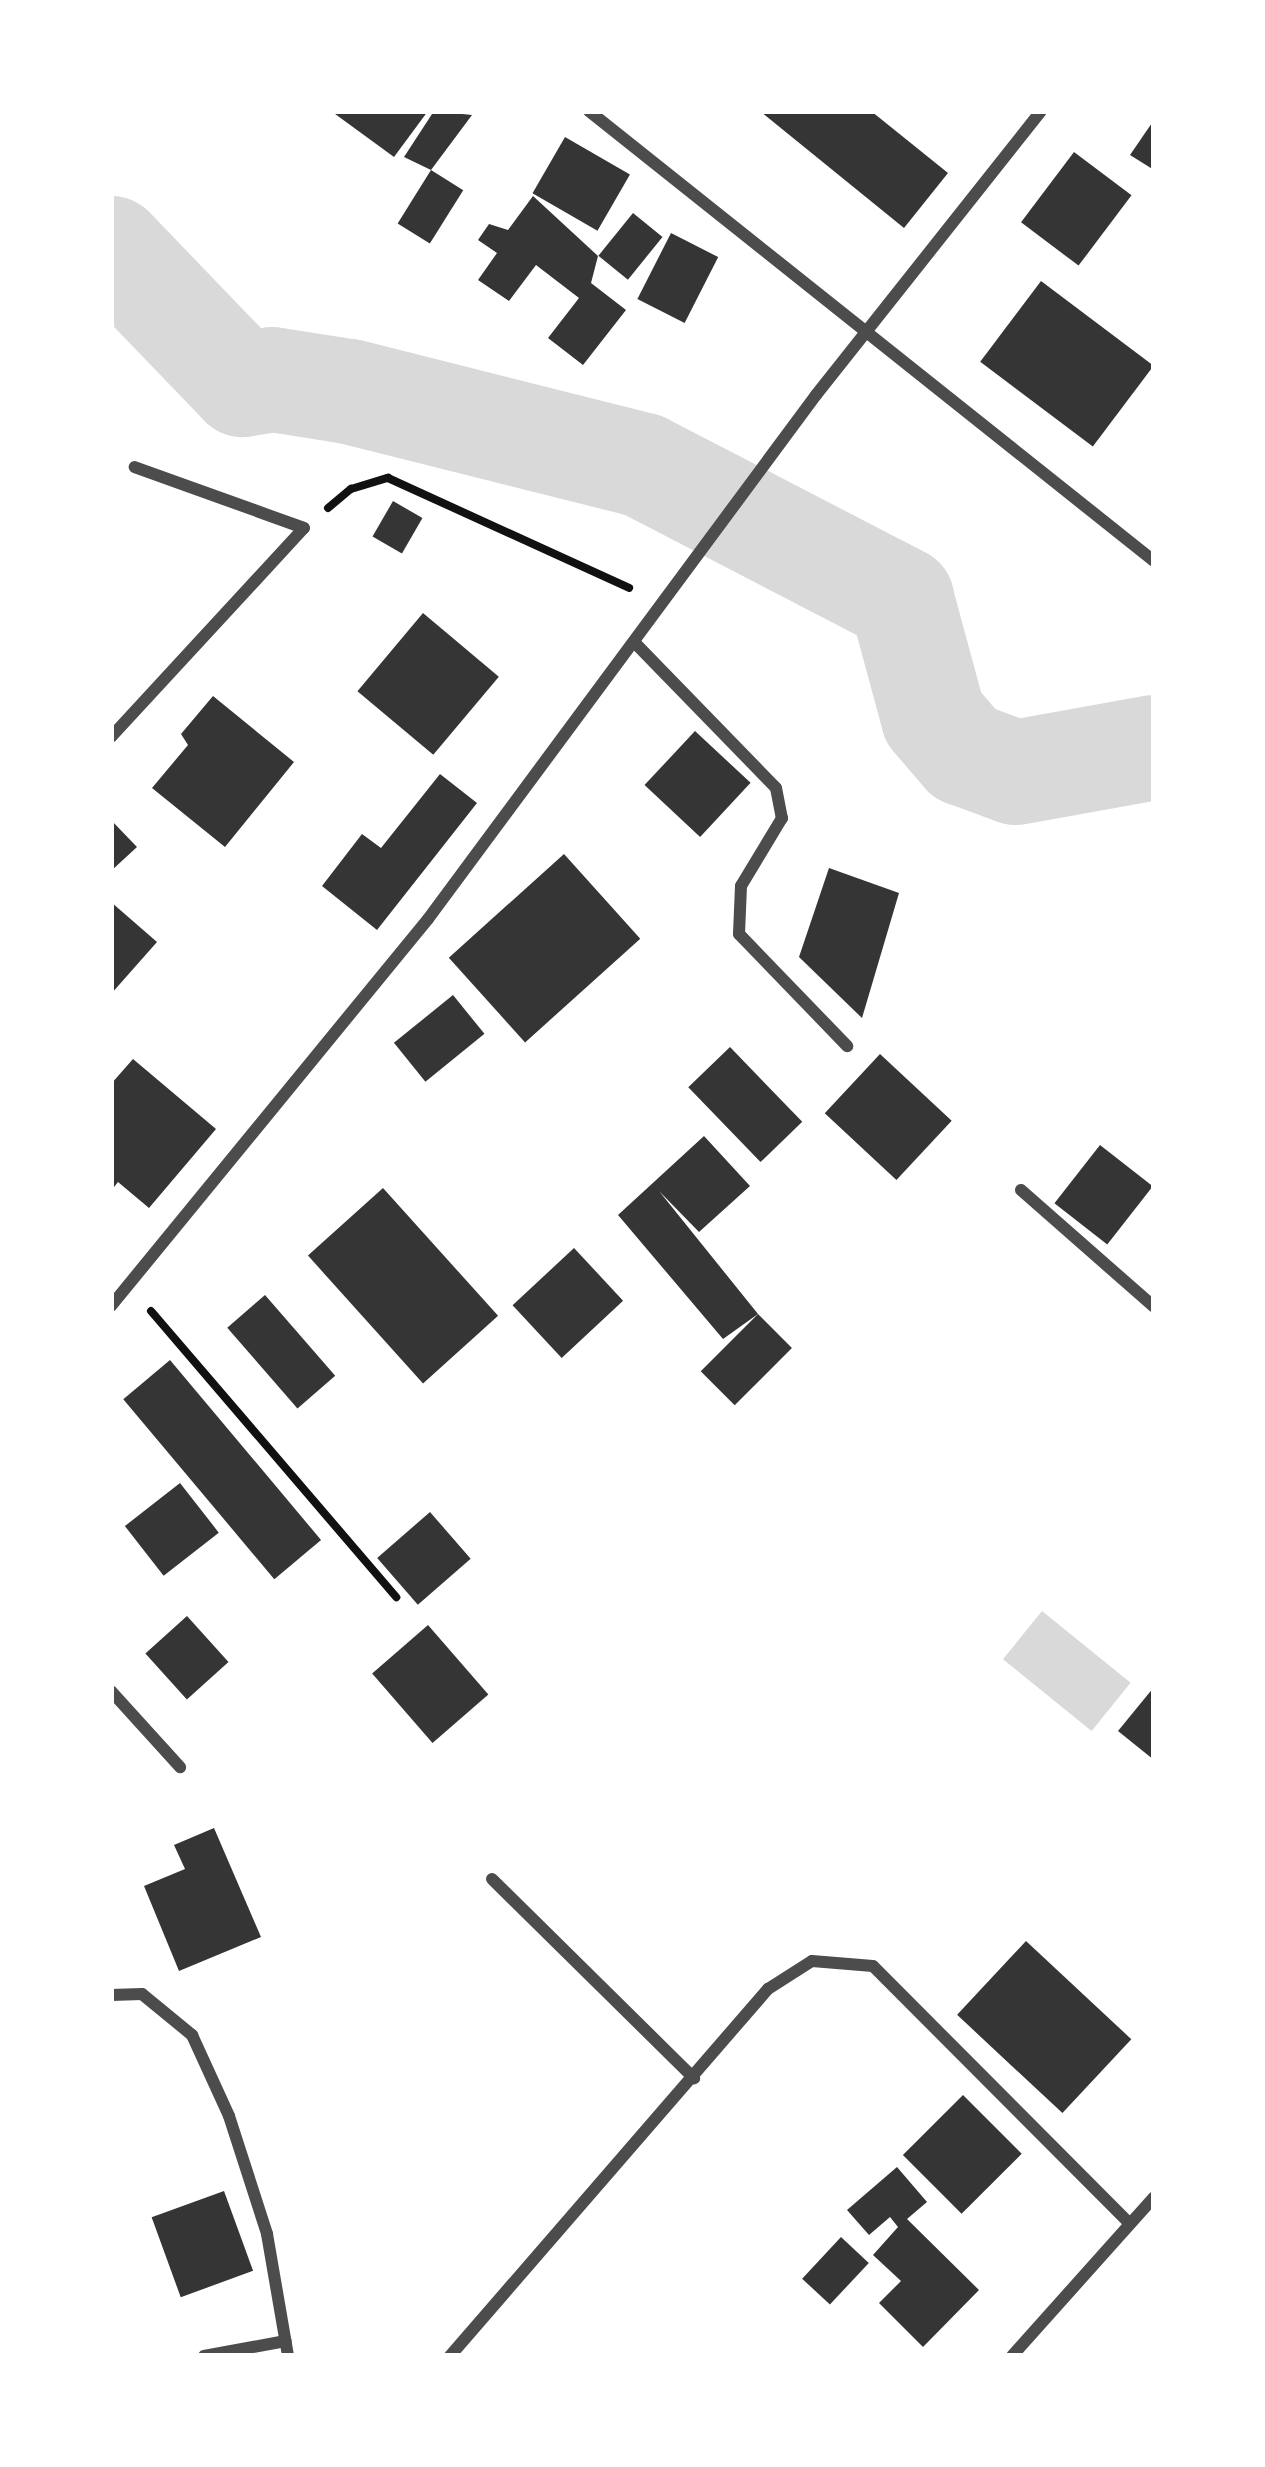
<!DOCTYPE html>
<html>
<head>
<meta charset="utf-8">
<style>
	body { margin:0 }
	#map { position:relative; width:1265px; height:2467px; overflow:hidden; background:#fff; font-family:"Sofia Sans Condensed",sans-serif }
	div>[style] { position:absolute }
	.water>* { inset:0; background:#d9d9d9; transform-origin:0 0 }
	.stream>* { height:18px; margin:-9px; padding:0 9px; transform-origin:9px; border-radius:9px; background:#d9d9d9 }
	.river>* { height:105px; margin:-52.5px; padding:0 52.5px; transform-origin:52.5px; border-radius:52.5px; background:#d9d9d9 }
	.building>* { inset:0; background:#353535; transform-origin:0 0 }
	.path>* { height:8px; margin:-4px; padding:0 4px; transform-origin:4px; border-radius:4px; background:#111 }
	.minor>* { height:12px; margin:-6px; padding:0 6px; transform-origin:6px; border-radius:6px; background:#4c4c4c }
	span { translate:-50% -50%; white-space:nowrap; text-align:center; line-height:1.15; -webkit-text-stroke:12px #fff; paint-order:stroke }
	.frame { position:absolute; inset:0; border:114px solid #fff; pointer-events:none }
</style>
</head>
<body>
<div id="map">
	<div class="water">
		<div style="left:1042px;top:1611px;width:114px;height:62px;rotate:39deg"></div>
	</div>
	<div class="stream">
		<div style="left:111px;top:307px;width:99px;rotate:18.8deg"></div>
	</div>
	<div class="river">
		<div style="left:111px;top:248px;width:189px;rotate:46.1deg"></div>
		<div style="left:242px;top:384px;width:30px;rotate:-9deg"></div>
		<div style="left:272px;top:379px;width:78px;rotate:8.9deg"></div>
		<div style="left:349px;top:391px;width:303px;rotate:14.1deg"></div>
		<div style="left:643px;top:465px;width:291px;rotate:27.4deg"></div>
		<div style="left:901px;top:599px;width:122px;rotate:74.8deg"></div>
		<div style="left:933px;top:717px;width:48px;rotate:49.3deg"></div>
		<div style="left:964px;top:753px;width:54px;rotate:20.4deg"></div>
		<div style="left:1015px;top:772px;width:141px;rotate:-10.2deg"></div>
	</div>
	<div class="building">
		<div style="clip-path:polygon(331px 111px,428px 111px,394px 157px)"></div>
		<div style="clip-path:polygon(434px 111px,472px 115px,431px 170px,404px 157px)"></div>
		<div style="clip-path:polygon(760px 111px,871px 111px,948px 173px,904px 228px)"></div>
		<div style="clip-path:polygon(1154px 120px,1154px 170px,1130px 155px)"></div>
		<div style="left:565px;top:137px;width:75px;height:65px;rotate:30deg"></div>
		<div style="left:1074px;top:152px;width:72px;height:88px;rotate:37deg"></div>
		<div style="left:431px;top:170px;width:38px;height:63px;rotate:32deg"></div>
		<div style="clip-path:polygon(533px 196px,598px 256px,591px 283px,626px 310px,583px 365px,548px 338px,579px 298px,536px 265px,509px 301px,478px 280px,497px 253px,478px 240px,489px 224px,508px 230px)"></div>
		<div style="left:633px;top:213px;width:38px;height:55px;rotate:39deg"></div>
		<div style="left:671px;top:233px;width:53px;height:74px;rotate:27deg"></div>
		<div style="left:1041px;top:281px;width:141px;height:101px;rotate:37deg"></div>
		<div style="left:393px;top:501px;width:34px;height:41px;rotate:30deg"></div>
		<div style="left:423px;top:613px;width:99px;height:102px;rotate:40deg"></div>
		<div style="clip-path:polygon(213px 696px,294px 762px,225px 847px,152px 788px,188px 745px,181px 734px)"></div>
		<div style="left:695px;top:731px;width:76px;height:74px;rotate:43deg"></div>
		<div style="clip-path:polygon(440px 774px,477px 803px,377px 930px,322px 886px,362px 834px,381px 848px)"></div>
		<div style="clip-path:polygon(111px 820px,137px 847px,111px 871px)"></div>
		<div style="left:564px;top:854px;width:114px;height:155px;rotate:48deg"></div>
		<div style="clip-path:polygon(829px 868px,899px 893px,862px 1018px,799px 957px)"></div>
		<div style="clip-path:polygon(111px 902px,157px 942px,111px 994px)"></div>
		<div style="left:453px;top:995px;width:50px;height:76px;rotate:51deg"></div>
		<div style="left:730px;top:1047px;width:104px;height:58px;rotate:46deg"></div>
		<div style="left:880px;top:1054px;width:98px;height:81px;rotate:43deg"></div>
		<div style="clip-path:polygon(133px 1059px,216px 1129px,149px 1208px,118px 1182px,111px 1191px,111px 1084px)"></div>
		<div style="clip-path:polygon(704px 1136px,750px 1186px,699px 1232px,659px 1191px,758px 1314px,723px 1339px,618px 1215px)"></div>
		<div style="left:1100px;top:1145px;width:67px;height:74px;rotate:38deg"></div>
		<div style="left:383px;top:1188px;width:172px;height:101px;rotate:48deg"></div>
		<div style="left:574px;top:1248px;width:72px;height:84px;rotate:47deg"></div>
		<div style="left:265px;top:1295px;width:107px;height:50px;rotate:49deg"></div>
		<div style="left:758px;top:1314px;width:48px;height:81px;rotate:45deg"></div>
		<div style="left:170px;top:1360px;width:235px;height:61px;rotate:50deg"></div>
		<div style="left:180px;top:1483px;width:63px;height:70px;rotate:52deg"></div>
		<div style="left:430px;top:1512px;width:62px;height:70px;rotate:49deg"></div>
		<div style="left:187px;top:1616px;width:62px;height:56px;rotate:48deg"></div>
		<div style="left:428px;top:1625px;width:92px;height:74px;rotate:49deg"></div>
		<div style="clip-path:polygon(1154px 1687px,1154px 1760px,1118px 1731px)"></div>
		<div style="clip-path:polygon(214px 1828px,261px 1937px,179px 1971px,144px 1886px,185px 1869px,174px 1845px)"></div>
		<div style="left:1026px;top:1941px;width:144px;height:101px;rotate:43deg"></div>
		<div style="left:963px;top:2095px;width:83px;height:85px;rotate:45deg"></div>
		<div style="clip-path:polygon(897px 2167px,927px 2202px,907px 2219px,979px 2290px,923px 2347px,879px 2303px,901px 2281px,873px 2255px,898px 2227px,890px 2217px,869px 2235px,847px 2210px)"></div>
		<div style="left:224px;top:2191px;width:85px;height:77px;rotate:70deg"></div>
		<div style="left:841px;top:2237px;width:38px;height:57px;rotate:43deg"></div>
	</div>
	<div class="path">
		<div style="left:328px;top:508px;width:30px;rotate:-40deg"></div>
		<div style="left:351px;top:489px;width:39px;rotate:-17deg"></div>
		<div style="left:388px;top:478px;width:265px;rotate:24.5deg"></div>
		<div style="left:151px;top:1311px;width:377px;rotate:49.4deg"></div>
	</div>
	<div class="minor">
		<div style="left:589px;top:111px;width:722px;rotate:38.54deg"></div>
		<div style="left:637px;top:645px;width:199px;rotate:45.8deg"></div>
		<div style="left:776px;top:788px;width:31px;rotate:79deg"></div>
		<div style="left:782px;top:818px;width:79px;rotate:121.1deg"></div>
		<div style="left:741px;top:886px;width:48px;rotate:92.4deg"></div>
		<div style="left:739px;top:934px;width:156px;rotate:46deg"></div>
		<div style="left:111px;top:737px;width:284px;rotate:-47.3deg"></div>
		<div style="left:304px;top:528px;width:180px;rotate:-160.2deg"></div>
		<div style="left:1021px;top:1190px;width:177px;rotate:41.3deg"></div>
		<div style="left:111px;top:1306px;width:500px;rotate:-50.68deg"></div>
		<div style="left:428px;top:919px;width:652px;rotate:-53.48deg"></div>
		<div style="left:816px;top:395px;width:362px;rotate:-51.6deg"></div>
		<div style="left:111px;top:1691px;width:103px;rotate:47.8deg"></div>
		<div style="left:492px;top:1879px;width:284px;rotate:44.6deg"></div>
		<div style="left:111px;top:1995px;width:31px;rotate:-2deg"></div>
		<div style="left:142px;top:1994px;width:65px;rotate:39.4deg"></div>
		<div style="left:192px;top:2035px;width:89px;rotate:65.4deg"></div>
		<div style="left:229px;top:2116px;width:124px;rotate:72.1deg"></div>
		<div style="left:267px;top:2234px;width:124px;rotate:80.2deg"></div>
		<div style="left:204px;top:2356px;width:83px;rotate:-10.4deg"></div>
		<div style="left:450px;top:2356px;width:486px;rotate:-49.1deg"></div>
		<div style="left:768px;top:1989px;width:52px;rotate:-32.5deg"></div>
		<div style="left:812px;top:1961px;width:61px;rotate:4.7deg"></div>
		<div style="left:873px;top:1966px;width:363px;rotate:45.1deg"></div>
		<div style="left:1012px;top:2356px;width:213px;rotate:-48.2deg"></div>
	</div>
	<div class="frame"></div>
</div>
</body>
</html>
